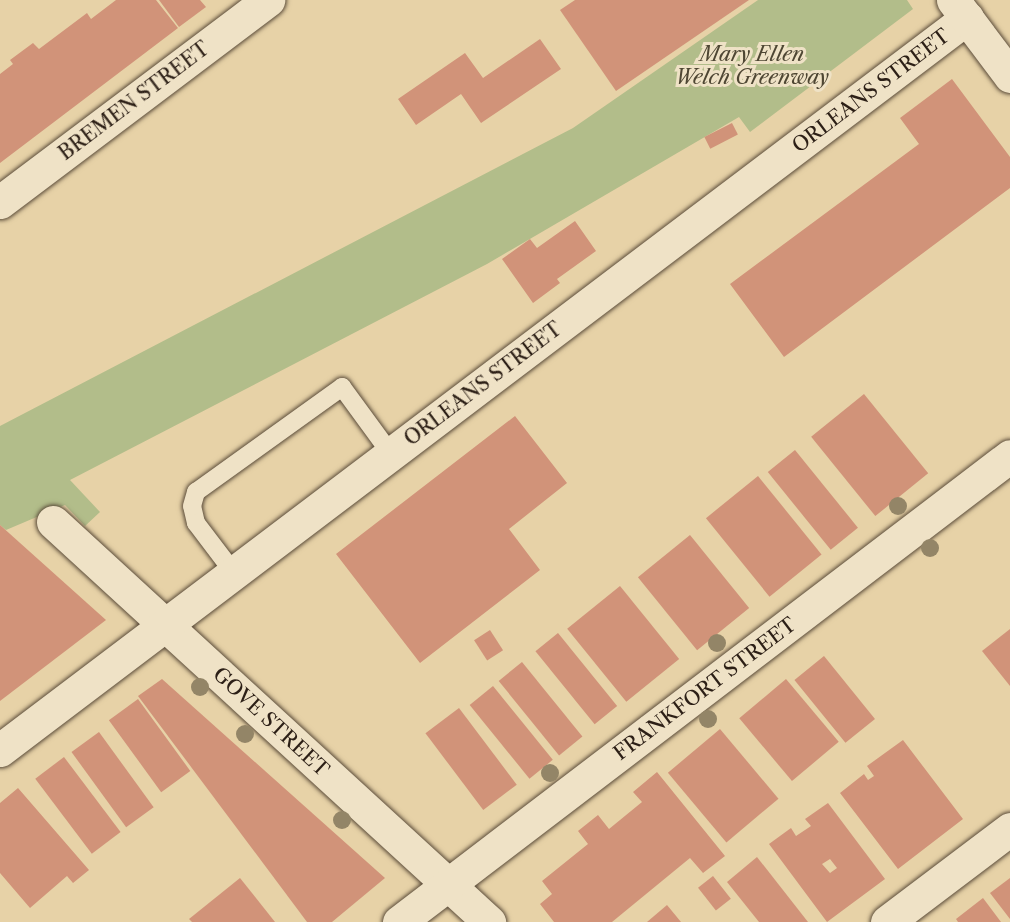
<!DOCTYPE html>
<html>
<head>
<meta charset="utf-8">
<style>
	body { margin:0 }
	#map { position:relative; width:1010px; height:922px; overflow:hidden; background:#e7d2a7; font-family:"Libre Caslon Text",serif }
	div>[style] { position:absolute }
	.green>* { inset:0; background:#b2bd8a }
	.building>* { inset:0; background:#d19379; transform-origin:0 0 }
	.roads { filter:drop-shadow(0 0 2px #5b4c3a) drop-shadow(0 0 2px #5b4c3a) }
	.lane>* { height:18px; margin:-9px; padding:0 9px; transform-origin:9px; border-radius:9px; background:#efe2c6 }
	.street>* { height:33px; margin:-16.5px; padding:0 16.5px; transform-origin:16.5px; border-radius:16.5px; background:#efe2c6 }
	.secondary>* { height:33px; margin:-16.5px; padding:0 16.5px; transform-origin:16.5px; border-radius:16.5px; background:#efe2c6 }
	.trees>* { width:18px; height:18px; margin:-9px; border-radius:50%; background:#938567 }
	span { translate:-50% -50%; white-space:nowrap; text-align:center; line-height:1.15; -webkit-text-stroke:6px #efe2c6; paint-order:stroke }
	.park-label { font-size:20px; color:#4e4633; font-style:italic }
	.street-label { font-size:20px; color:#2c1f16 }
</style>
</head>
<body>
<div id="map">
	<div class="green">
		<div style="clip-path:polygon(758px 0,907px 0,913px 9px,750px 132px,739px 117px,487px 264px,70px 480px,100px 512px,85px 526px,65px 505px,6px 530px,0 525px,0 426px,573px 128px)"></div>
	</div>
	<div class="building">
		<div style="clip-path:polygon(116px 0,156px 0,178px 28px,0 163px,0 74px,13px 64px,10px 60px,33px 43px,39px 49px,87px 13px,91px 19px)"></div>
		<div style="clip-path:polygon(159px 0,200px 0,206px 7px,179px 27px)"></div>
		<div style="clip-path:polygon(575px 0,749px 0,616px 91px,560px 10px)"></div>
		<div style="clip-path:polygon(540px 39px,561px 69px,481px 123px,461px 94px,416px 125px,398px 99px,465px 53px,483px 78px)"></div>
		<div style="clip-path:polygon(952px 79px,1010px 157px,1010px 188px,784px 357px,730px 284px,919px 144px,900px 118px)"></div>
		<div style="left:732px;top:123px;width:13px;height:31px;rotate:63deg"></div>
		<div style="clip-path:polygon(575px 221px,596px 251px,557px 279px,560px 283px,533px 303px,502px 259px,530px 239px,537px 248px)"></div>
		<div style="left:864px;top:394px;width:102px;height:68px;rotate:51deg"></div>
		<div style="clip-path:polygon(515px 416px,567px 483px,509px 529px,540px 570px,420px 663px,336px 554px)"></div>
		<div style="left:795px;top:450px;width:100px;height:35px;rotate:51deg"></div>
		<div style="left:758px;top:476px;width:101px;height:67px;rotate:51deg"></div>
		<div style="clip-path:polygon(0 525px,106px 620px,0 701px)"></div>
		<div style="left:690px;top:535px;width:94px;height:67px;rotate:51deg"></div>
		<div style="left:620px;top:586px;width:94px;height:68px;rotate:51deg"></div>
		<div style="clip-path:polygon(1010px 629px,1010px 686px,982px 651px)"></div>
		<div style="left:490px;top:630px;width:24px;height:19px;rotate:57deg"></div>
		<div style="left:558px;top:633px;width:94px;height:29px;rotate:51deg"></div>
		<div style="left:824px;top:656px;width:81px;height:38px;rotate:51deg"></div>
		<div style="left:522px;top:662px;width:96px;height:30px;rotate:51deg"></div>
		<div style="clip-path:polygon(162px 679px,385px 878px,332px 922px,307px 922px,138px 696px)"></div>
		<div style="left:786px;top:679px;width:82px;height:61px;rotate:50deg"></div>
		<div style="left:493px;top:686px;width:95px;height:30px;rotate:51deg"></div>
		<div style="left:138px;top:699px;width:89px;height:36px;rotate:54deg"></div>
		<div style="left:459px;top:708px;width:96px;height:42px;rotate:53deg"></div>
		<div style="left:720px;top:729px;width:91px;height:68px;rotate:50deg"></div>
		<div style="left:99px;top:732px;width:93px;height:34px;rotate:54deg"></div>
		<div style="clip-path:polygon(903px 740px,963px 819px,898px 869px,840px 793px,864px 774px,868px 780px,874px 776px,867px 766px)"></div>
		<div style="left:64px;top:757px;width:94px;height:36px;rotate:53deg"></div>
		<div style="clip-path:polygon(657px 772px,725px 856px,703px 873px,690px 858px,612px 922px,554px 922px,540px 904px,552px 894px,542px 881px,588px 844px,578px 831px,598px 815px,609px 829px,642px 802px,633px 792px)"></div>
		<div style="clip-path:polygon(18px 788px,89px 870px,73px 883px,67px 876px,30px 908px,0 873px,0 803px)"></div>
		<div style="clip-path:polygon(evenodd,828px 803px,885px 879px,827px 922px,769px 844px,791px 828px,796px 836px,811px 826px,805px 819px,828px 803px,830px 859px,837px 868px,830px 873px,822px 864px,830px 859px)"></div>
		<div style="clip-path:polygon(757px 857px,808px 922px,759px 922px,727px 882px)"></div>
		<div style="left:713px;top:876px;width:29px;height:19px;rotate:52deg"></div>
		<div style="clip-path:polygon(240px 878px,275px 922px,192px 922px,189px 919px)"></div>
		<div style="clip-path:polygon(1010px 878px,1010px 919px,990px 893px)"></div>
		<div style="clip-path:polygon(983px 898px,1001px 922px,958px 922px,956px 919px)"></div>
		<div style="clip-path:polygon(667px 905px,681px 922px,647px 922px)"></div>
	</div>
	<div class="roads">
		<div class="lane">
			<div style="left:234px;top:573px;width:63px;rotate:-127.2deg"></div>
			<div style="left:196px;top:523px;width:17px;rotate:-103deg"></div>
			<div style="left:192px;top:506px;width:15px;rotate:-74deg"></div>
			<div style="left:196px;top:492px;width:180px;rotate:-35.7deg"></div>
			<div style="left:342px;top:387px;width:83px;rotate:53.8deg"></div>
		</div>
		<div class="street">
			<div style="left:53px;top:522px;width:592px;rotate:42.53deg"></div>
			<div style="left:0;top:750px;width:1213px;rotate:-37.13deg"></div>
			<div style="left:399px;top:922px;width:768px;rotate:-37.33deg"></div>
			<div style="left:887px;top:922px;width:154px;rotate:-37.1deg"></div>
		</div>
		<div class="secondary">
			<div style="left:953px;top:0;width:95px;rotate:53.1deg"></div>
			<div style="left:0;top:202px;width:336px;rotate:-37deg"></div>
		</div>
	</div>
	<div class="trees">
		<div style="left:898px;top:506px"></div>
		<div style="left:930px;top:548px"></div>
		<div style="left:717px;top:643px"></div>
		<div style="left:200px;top:687px"></div>
		<div style="left:708px;top:719px"></div>
		<div style="left:245px;top:734px"></div>
		<div style="left:550px;top:773px"></div>
		<div style="left:342px;top:820px"></div>
	</div>
	<div class="park-label">
		<span style="left:752px;top:66px">Mary Ellen<br>Welch Greenway</span>
	</div>
	<div class="street-label">
		<span style="left:871px;top:91px;rotate:-37deg">ORLEANS STREET</span>
		<span style="left:134px;top:101px;rotate:-37deg">BREMEN STREET</span>
		<span style="left:483px;top:384px;rotate:-37deg">ORLEANS STREET</span>
		<span style="left:705px;top:689px;rotate:-37deg">FRANKFORT STREET</span>
		<span style="left:271px;top:722px;rotate:43deg">GOVE STREET</span>
	</div>
</div>
</body>
</html>
